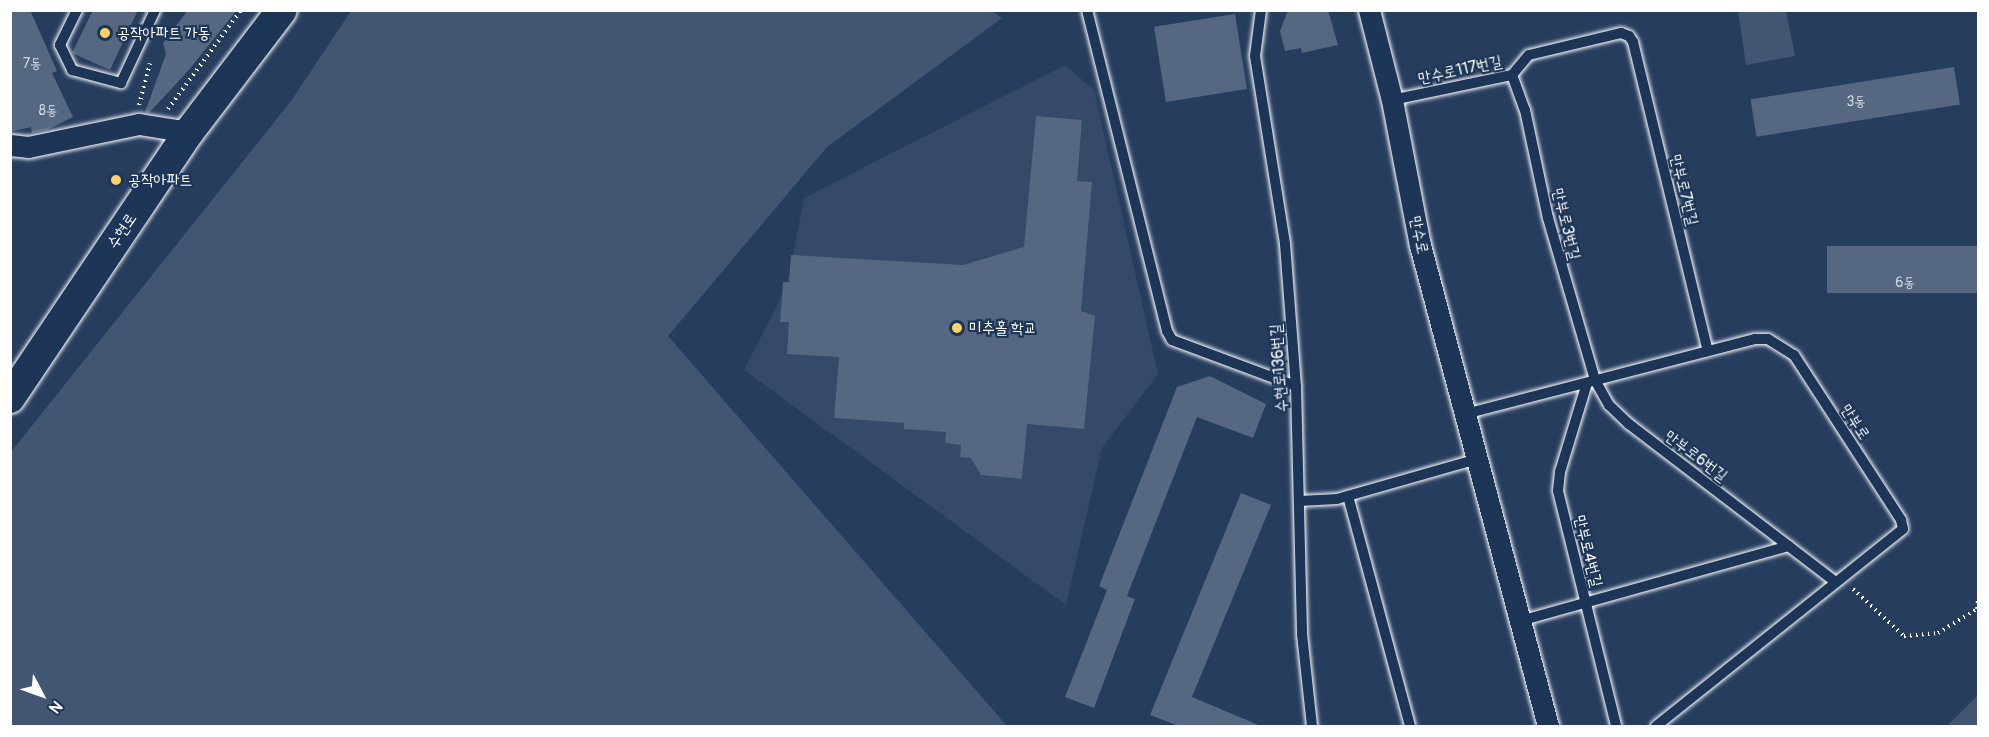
<!DOCTYPE html>
<html>
<head>
<meta charset="utf-8">
<style>
	body { margin:0 }
	#map { position:relative; width:1989px; height:737px; overflow:hidden; background:#263d5e; font-family:Pangolin,"Poor Story",sans-serif }
	div>[style] { position:absolute }
	.built>* { inset:0; background:#344a68 }
	.green>* { inset:0; background:#425672 }
	.building>* { inset:0; background:#556781; transform-origin:0 0 }
	.path>* { height:4px; margin-top:-2px; transform-origin:0; background:repeating-linear-gradient(90deg,#fff 0 1.5px,transparent 0 6px) }
	.roads { filter:drop-shadow(0 0 2px #fff) drop-shadow(0 0 2px #fff) }
	.lane>* { height:10px; margin:-5px; padding:0 5px; transform-origin:5px; border-radius:5px; background:#1d3557 }
	.street>* { height:21px; margin:-10.5px; padding:0 10.5px; transform-origin:10.5px; border-radius:10.5px; background:#1d3557 }
	.secondary>* { height:30px; margin:-15px; padding:0 15px; transform-origin:15px; border-radius:15px; background:#1d3557 }
	.dots>* { width:16px; height:16px; translate:-50% -50%; box-sizing:border-box; border:3px solid #1d3557; border-radius:50% }
	span { translate:-50% -50%; white-space:nowrap; text-align:center; line-height:1.15; -webkit-text-stroke:4.5px #1d3557; paint-order:stroke }
	.number-label { font-size:14px; color:#d4d9e0 }
	.number-label span { -webkit-text-stroke-width:0 }
	.poi-label { font-size:16px; color:#fff }
	.left { translate:0 -50%; text-align:left }
	.street-label { font-size:16px; color:#fff }
	.frame { position:absolute; inset:0; border:12px solid #fff; pointer-events:none }
	.north { position:absolute; left:12px; top:665px; width:60px; height:60px; -webkit-text-stroke:4px #1d3557; paint-order:stroke; rotate:131deg; font-size:16px; font-weight:700; line-height:24px; text-align:center; color:#fff }
	.north::after { content:''; display:block; margin:auto; width:21px; height:27px; background:#fff; clip-path:polygon(50% 0,100% 100%,50% 72%,0 100%) }
</style>
</head>
<body>
<div id="map">
	<div class="built">
		<div style="clip-path:polygon(1065px 65px,1094px 90px,1158px 374px,1102px 448px,1066px 605px,744px 370px,787px 286px,804px 198px)"></div>
	</div>
	<div class="green">
		<div style="clip-path:polygon(992px 11px,1002px 18px,827px 147px,668px 336px,1007px 726px,11px 726px,11px 452px,291px 101px,351px 11px)"></div>
		<div style="clip-path:polygon(1738px 11px,1786px 11px,1795px 56px,1746px 65px)"></div>
		<div style="clip-path:polygon(1978px 695px,1978px 726px,1947px 726px)"></div>
	</div>
	<div class="building">
		<div style="clip-path:polygon(10px 10px,30px 10px,57px 71px,52px 73px,73px 117px,47px 130px,32px 133px,31px 127px,10px 132px)"></div>
		<div style="clip-path:polygon(93px 10px,138px 10px,110px 70px,72px 53px)"></div>
		<div style="clip-path:polygon(188px 10px,237px 10px,188px 71px,149px 113px,145px 112px,166px 54px,163px 43px)"></div>
		<div style="clip-path:polygon(1288px 10px,1328px 10px,1338px 45px,1302px 53px,1301px 48px,1285px 51px,1280px 31px)"></div>
		<div style="left:1235px;top:14px;width:76px;height:82px;rotate:81deg"></div>
		<div style="left:1954px;top:67px;width:38px;height:206px;rotate:81deg"></div>
		<div style="clip-path:polygon(1036px 116px,1082px 120px,1077px 181px,1092px 182px,1081px 311px,1095px 316px,1084px 429px,1027px 424px,1022px 479px,981px 475px,971px 458px,960px 457px,961px 445px,945px 443px,946px 432px,904px 429px,904px 423px,834px 418px,839px 357px,787px 354px,789px 322px,780px 322px,783px 282px,789px 282px,791px 255px,963px 265px,1024px 247px)"></div>
		<div style="left:1978px;top:246px;width:47px;height:151px;rotate:90deg"></div>
		<div style="clip-path:polygon(1210px 376px,1266px 404px,1253px 438px,1197px 417px,1127px 596px,1135px 599px,1094px 708px,1065px 697px,1107px 590px,1099px 586px,1177px 387px)"></div>
		<div style="clip-path:polygon(1241px 493px,1271px 505px,1192px 697px,1261px 726px,1179px 726px,1150px 715px)"></div>
	</div>
	<div class="path">
		<div style="left:139px;top:105px;width:43px;rotate:-75.3deg"></div>
		<div style="left:168px;top:109px;width:123px;rotate:-53.6deg"></div>
		<div style="left:1853px;top:589px;width:69px;rotate:42.7deg"></div>
		<div style="left:1904px;top:636px;width:34px;rotate:-5deg"></div>
		<div style="left:1938px;top:633px;width:46px;rotate:-31.6deg"></div>
		<div style="left:1977px;top:609px;width:8px;rotate:-83deg"></div>
	</div>
	<div class="roads">
		<div class="lane">
			<div style="left:77px;top:10px;width:39px;rotate:116deg"></div>
			<div style="left:60px;top:45px;width:28px;rotate:64deg"></div>
			<div style="left:72px;top:70px;width:51px;rotate:14.9deg"></div>
			<div style="left:121px;top:83px;width:81px;rotate:-65deg"></div>
			<div style="left:1087px;top:10px;width:331px;rotate:76deg"></div>
			<div style="left:1167px;top:331px;width:10px;rotate:61deg"></div>
			<div style="left:1172px;top:340px;width:132px;rotate:20.4deg"></div>
			<div style="left:1261px;top:10px;width:46px;rotate:97.4deg"></div>
			<div style="left:1255px;top:56px;width:190px;rotate:80.9deg"></div>
			<div style="left:1285px;top:244px;width:142px;rotate:85.6deg"></div>
			<div style="left:1296px;top:386px;width:248px;rotate:88.6deg"></div>
			<div style="left:1302px;top:634px;width:93px;rotate:83.8deg"></div>
			<div style="left:1512px;top:75px;width:37px;rotate:70deg"></div>
			<div style="left:1525px;top:110px;width:110px;rotate:78deg"></div>
			<div style="left:1548px;top:218px;width:169px;rotate:73.8deg"></div>
			<div style="left:1595px;top:380px;width:29px;rotate:61deg"></div>
			<div style="left:1609px;top:405px;width:28px;rotate:44deg"></div>
			<div style="left:1629px;top:424px;width:260px;rotate:37.4deg"></div>
			<div style="left:1392px;top:100px;width:123px;rotate:-11.8deg"></div>
			<div style="left:1512px;top:75px;width:26px;rotate:-50deg"></div>
			<div style="left:1529px;top:55px;width:95px;rotate:-13.4deg"></div>
			<div style="left:1621px;top:33px;width:9px;rotate:21deg"></div>
			<div style="left:1629px;top:36px;width:7px;rotate:56deg"></div>
			<div style="left:1633px;top:42px;width:318px;rotate:76.4deg"></div>
			<div style="left:1587px;top:383px;width:93px;rotate:106.9deg"></div>
			<div style="left:1560px;top:472px;width:19px;rotate:96deg"></div>
			<div style="left:1558px;top:491px;width:242px;rotate:76.1deg"></div>
			<div style="left:1465px;top:414px;width:300px;rotate:-14.5deg"></div>
			<div style="left:1755px;top:339px;width:13px"></div>
			<div style="left:1768px;top:339px;width:31px;rotate:32deg"></div>
			<div style="left:1794px;top:355px;width:197px;rotate:57deg"></div>
			<div style="left:1901px;top:520px;width:9px;rotate:77deg"></div>
			<div style="left:1903px;top:529px;width:316px;rotate:141.4deg"></div>
			<div style="left:1348px;top:496px;width:238px;rotate:74.9deg"></div>
			<div style="left:1299px;top:501px;width:38px;rotate:-3deg"></div>
			<div style="left:1337px;top:499px;width:146px;rotate:-15.9deg"></div>
			<div style="left:1520px;top:621px;width:279px;rotate:-15.6deg"></div>
		</div>
		<div class="street">
			<div style="left:1369px;top:10px;width:93px;rotate:75.7deg"></div>
			<div style="left:1392px;top:100px;width:148px;rotate:79.1deg"></div>
			<div style="left:1420px;top:245px;width:498px;rotate:75.1deg"></div>
			<div style="left:10px;top:145px;width:18px;rotate:6deg"></div>
			<div style="left:28px;top:147px;width:113px;rotate:-11.7deg"></div>
			<div style="left:139px;top:124px;width:51px;rotate:9.1deg"></div>
		</div>
		<div class="secondary">
			<div style="left:10px;top:398px;width:321px;rotate:-56.1deg"></div>
			<div style="left:189px;top:132px;width:153px;rotate:-52.7deg"></div>
		</div>
	</div>
	<div class="dots">
		<div style="left:105px;top:33px;background:#ffd166"></div>
		<div style="left:116px;top:180px;background:#ffd166"></div>
		<div style="left:957px;top:328px;background:#ffd166"></div>
	</div>
	<div class="number-label">
		<span style="left:32px;top:64px">7동</span>
		<span style="left:1856px;top:102px">3동</span>
		<span style="left:48px;top:111px">8동</span>
		<span style="left:1905px;top:283px">6동</span>
	</div>
	<div class="poi-label">
		<span class="left" style="left:117px;top:33px">공작아파트 가동</span>
		<span class="left" style="left:128px;top:180px">공작아파트</span>
		<span class="left" style="left:969px;top:328px">미추홀 학교</span>
	</div>
	<div class="street-label">
		<span style="left:1460px;top:70px;rotate:-12deg">만수로117번길</span>
		<span style="left:1684px;top:190px;rotate:76deg">만부로7번길</span>
		<span style="left:1566px;top:224px;rotate:76deg">만부로3번길</span>
		<span style="left:122px;top:231px;rotate:-56deg">수현로</span>
		<span style="left:1419px;top:235px;rotate:78deg">만수로</span>
		<span style="left:1279px;top:368px;rotate:-94deg">수현로136번길</span>
		<span style="left:1855px;top:422px;rotate:57deg">만부로</span>
		<span style="left:1696px;top:456px;rotate:37deg">만부로6번길</span>
		<span style="left:1588px;top:551px;rotate:76deg">만부로4번길</span>
	</div>
	<div class="frame"></div>
	<div class="north">N</div>
</div>
</body>
</html>
